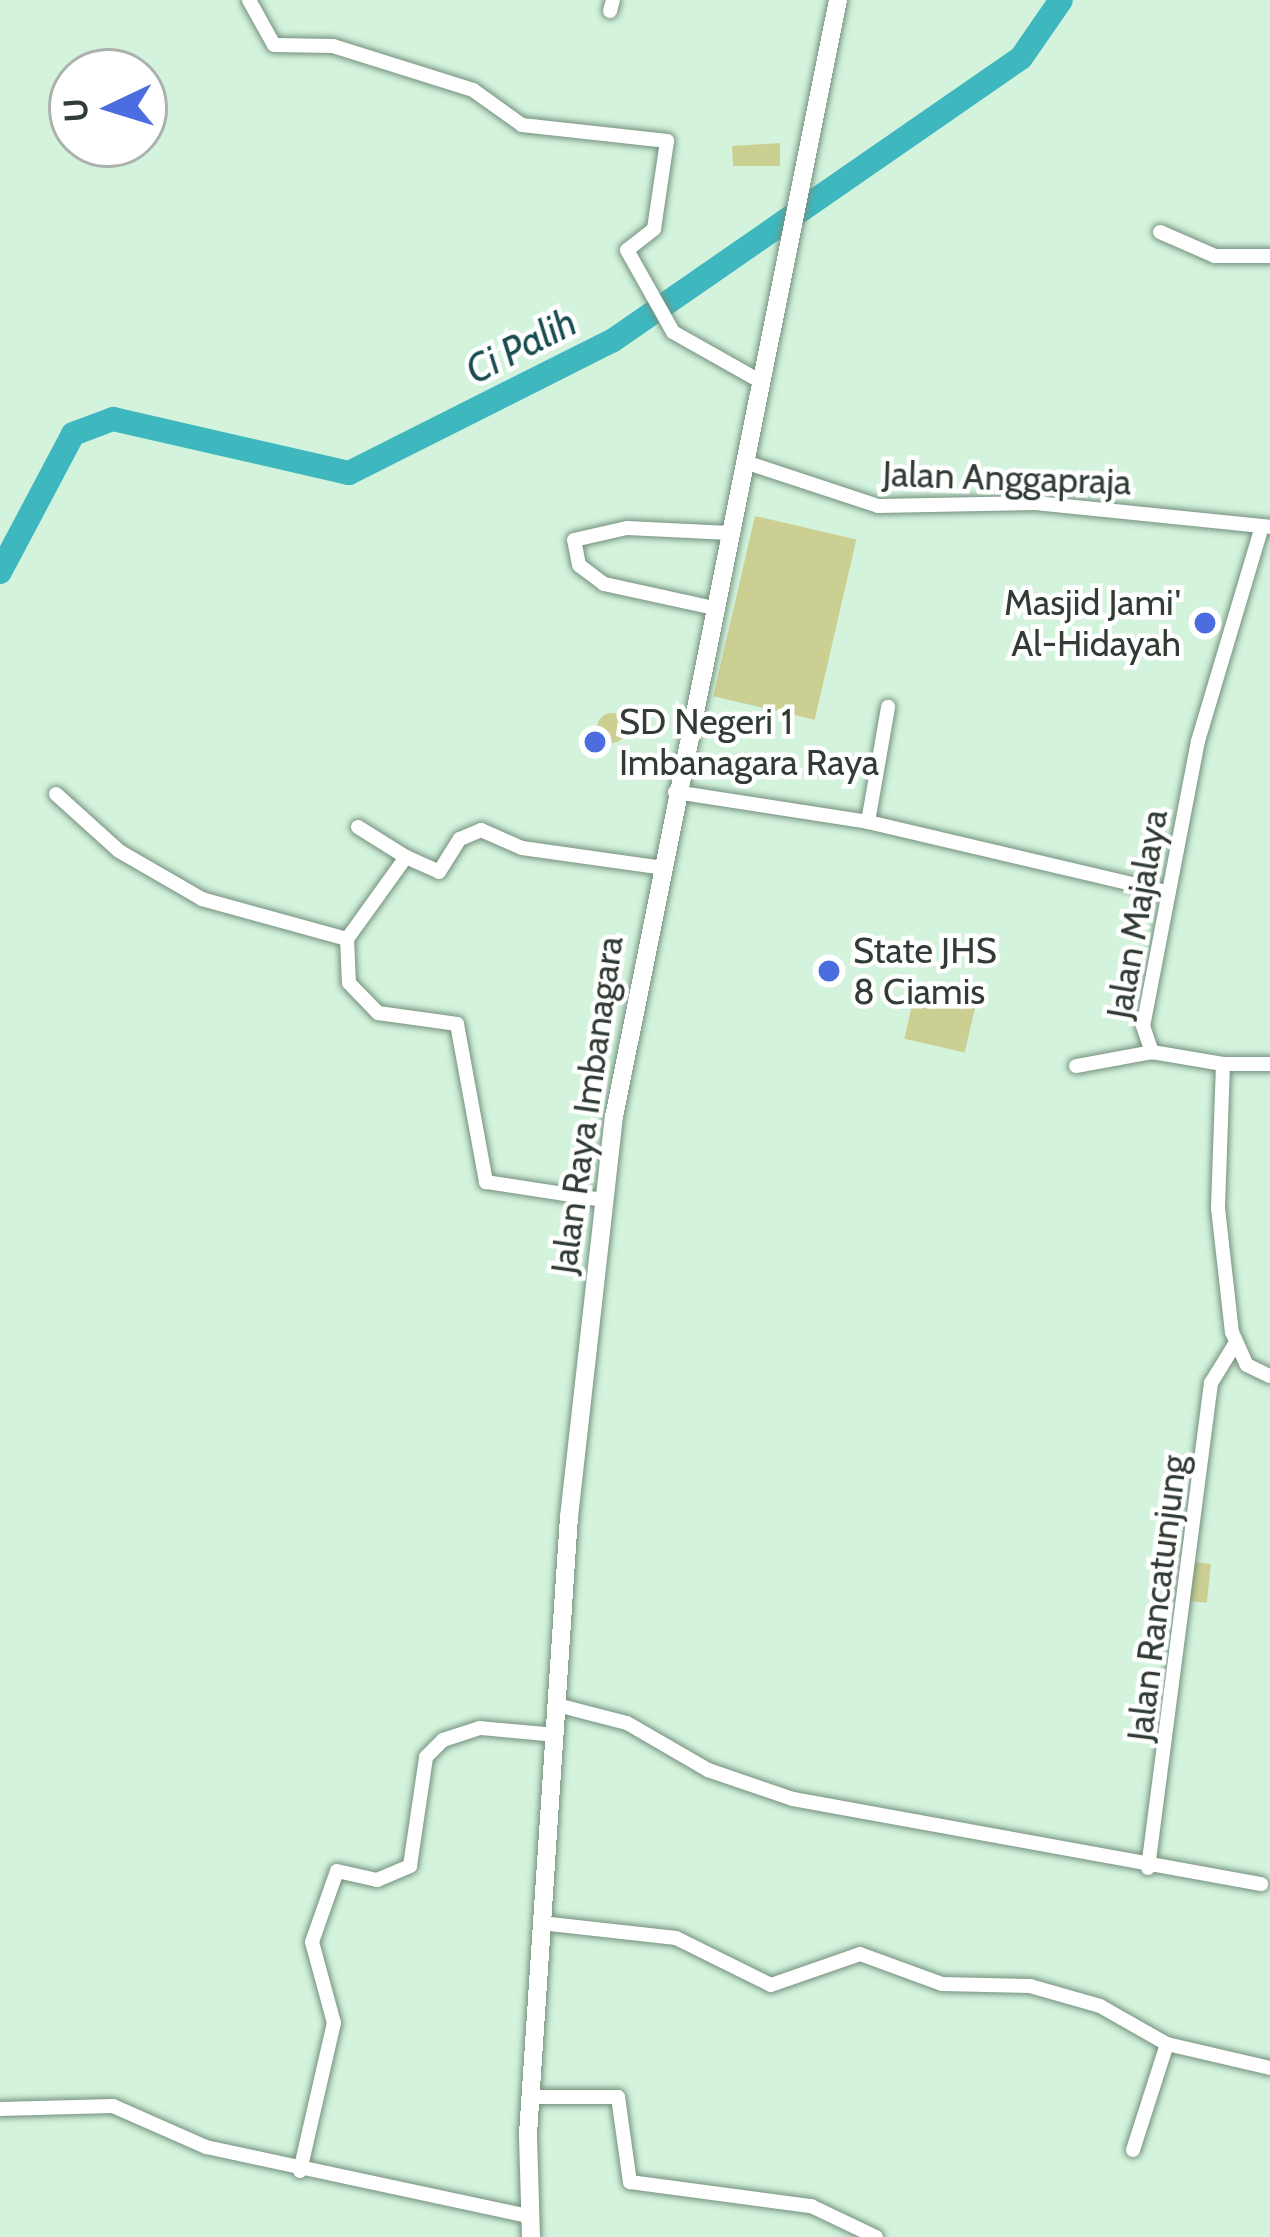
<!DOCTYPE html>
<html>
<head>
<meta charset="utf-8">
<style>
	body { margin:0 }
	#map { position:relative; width:1270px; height:2237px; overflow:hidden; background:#d3f3dd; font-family:Cabin,sans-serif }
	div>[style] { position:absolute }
	.green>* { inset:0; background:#cccf92; transform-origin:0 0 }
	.round { border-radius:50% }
	.river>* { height:24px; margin:-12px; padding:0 12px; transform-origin:12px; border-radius:12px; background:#3eb7be }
	.roads { filter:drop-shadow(0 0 3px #74907d) drop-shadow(0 0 3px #74907d) }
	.minor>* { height:14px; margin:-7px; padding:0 7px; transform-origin:7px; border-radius:7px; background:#fff }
	.highway>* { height:18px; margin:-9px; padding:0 9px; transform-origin:9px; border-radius:9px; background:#fff }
	.dots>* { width:33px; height:33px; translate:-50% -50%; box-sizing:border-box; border:6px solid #fff; border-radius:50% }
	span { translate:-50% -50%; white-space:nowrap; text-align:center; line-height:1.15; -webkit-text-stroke:9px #fff; paint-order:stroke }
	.street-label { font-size:36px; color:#303c34 }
	.poi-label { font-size:36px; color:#303c34 }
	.right { translate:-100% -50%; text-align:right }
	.left { translate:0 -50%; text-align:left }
	.water-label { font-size:39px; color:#194d50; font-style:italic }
	.north { position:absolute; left:48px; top:48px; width:120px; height:120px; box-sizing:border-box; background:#fff; border:3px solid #acb1ae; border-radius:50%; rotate:266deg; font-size:33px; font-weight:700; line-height:48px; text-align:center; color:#303c34 }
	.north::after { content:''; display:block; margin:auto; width:42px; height:54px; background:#4b6de0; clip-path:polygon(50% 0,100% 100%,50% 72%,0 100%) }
</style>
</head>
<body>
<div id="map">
	<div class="green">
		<div style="clip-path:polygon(780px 143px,780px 166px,733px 166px,732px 146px)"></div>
		<div style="left:755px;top:516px;width:104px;height:185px;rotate:13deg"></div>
		<div class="round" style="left:597px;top:713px;width:30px;height:30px"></div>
		<div style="left:916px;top:988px;width:62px;height:52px;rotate:13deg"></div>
		<div style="left:1192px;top:1562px;width:19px;height:39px;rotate:6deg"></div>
	</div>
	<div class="river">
		<div style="left:0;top:572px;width:156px;rotate:-62.1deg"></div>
		<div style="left:73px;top:434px;width:43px;rotate:-20.6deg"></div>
		<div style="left:113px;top:419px;width:242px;rotate:12.9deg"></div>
		<div style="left:349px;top:473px;width:294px;rotate:-26.7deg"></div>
		<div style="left:612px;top:341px;width:497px;rotate:-34.7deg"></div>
		<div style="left:1021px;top:58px;width:70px;rotate:-55.4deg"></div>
	</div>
	<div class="roads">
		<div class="minor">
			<div style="left:249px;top:0;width:51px;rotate:60.9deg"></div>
			<div style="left:274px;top:45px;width:59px;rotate:1deg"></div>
			<div style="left:333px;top:46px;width:147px;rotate:17.4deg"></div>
			<div style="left:473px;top:90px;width:60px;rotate:35.5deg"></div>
			<div style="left:522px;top:125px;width:146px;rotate:6.3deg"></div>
			<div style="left:667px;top:141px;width:89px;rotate:98.4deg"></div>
			<div style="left:654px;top:229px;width:34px;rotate:142deg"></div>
			<div style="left:627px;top:250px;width:94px;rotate:60.7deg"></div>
			<div style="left:673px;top:332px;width:100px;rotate:29.4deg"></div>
			<div style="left:610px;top:11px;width:11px;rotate:-75deg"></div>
			<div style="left:1160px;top:232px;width:60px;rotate:23.6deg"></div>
			<div style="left:1215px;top:256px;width:55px"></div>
			<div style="left:745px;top:462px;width:140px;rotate:18.3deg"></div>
			<div style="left:878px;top:506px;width:157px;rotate:-1.1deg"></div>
			<div style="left:1035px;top:503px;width:236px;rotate:5.8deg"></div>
			<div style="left:1260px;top:533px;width:217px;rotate:106.6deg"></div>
			<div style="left:1198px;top:741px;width:290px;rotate:100.9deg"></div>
			<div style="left:1143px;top:1026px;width:28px;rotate:71deg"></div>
			<div style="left:1152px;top:1052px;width:72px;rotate:9.6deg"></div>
			<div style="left:1223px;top:1064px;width:144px;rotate:92deg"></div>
			<div style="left:1218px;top:1208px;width:125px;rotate:83.6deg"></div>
			<div style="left:1232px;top:1332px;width:36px;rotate:66deg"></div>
			<div style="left:1247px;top:1365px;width:25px;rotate:26deg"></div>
			<div style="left:714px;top:608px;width:113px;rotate:-167.7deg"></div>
			<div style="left:604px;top:584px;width:31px;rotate:-143deg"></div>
			<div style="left:579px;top:565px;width:25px;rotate:-101deg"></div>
			<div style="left:574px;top:540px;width:54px;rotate:-12.8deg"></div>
			<div style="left:627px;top:528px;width:103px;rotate:2.8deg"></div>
			<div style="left:675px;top:792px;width:195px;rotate:8.8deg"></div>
			<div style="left:868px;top:822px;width:307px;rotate:13.2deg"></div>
			<div style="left:56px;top:794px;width:85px;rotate:42.1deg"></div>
			<div style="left:119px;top:851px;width:96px;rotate:30deg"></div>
			<div style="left:202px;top:899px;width:150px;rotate:15.4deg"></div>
			<div style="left:868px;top:822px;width:117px;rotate:-80.1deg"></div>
			<div style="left:358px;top:827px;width:57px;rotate:32deg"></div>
			<div style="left:406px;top:857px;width:101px;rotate:125.7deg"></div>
			<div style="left:347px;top:939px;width:44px;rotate:87.4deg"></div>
			<div style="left:349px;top:983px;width:42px;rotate:46deg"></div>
			<div style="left:378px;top:1013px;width:80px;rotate:7.9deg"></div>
			<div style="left:457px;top:1024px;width:161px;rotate:79.6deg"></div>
			<div style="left:486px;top:1182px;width:119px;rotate:8.7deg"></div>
			<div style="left:406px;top:857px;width:36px;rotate:24deg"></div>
			<div style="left:439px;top:872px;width:39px;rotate:-58deg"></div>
			<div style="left:460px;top:839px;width:23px;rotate:-23deg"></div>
			<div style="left:481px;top:830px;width:45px;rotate:23.7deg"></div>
			<div style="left:522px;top:848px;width:137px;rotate:8deg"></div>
			<div style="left:1223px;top:1064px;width:47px"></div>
			<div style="left:1076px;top:1066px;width:77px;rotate:-10.4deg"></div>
			<div style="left:557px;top:1705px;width:72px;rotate:14.4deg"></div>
			<div style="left:627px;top:1723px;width:94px;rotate:30.1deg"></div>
			<div style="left:708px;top:1770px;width:90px;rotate:18.8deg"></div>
			<div style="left:793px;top:1799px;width:476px;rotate:10.3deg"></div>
			<div style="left:1148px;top:1868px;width:489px;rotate:-82.6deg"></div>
			<div style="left:1211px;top:1383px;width:46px;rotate:-58.4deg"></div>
			<div style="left:541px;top:1923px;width:136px;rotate:6.3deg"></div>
			<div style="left:676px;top:1938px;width:106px;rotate:26.3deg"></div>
			<div style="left:771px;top:1985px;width:94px;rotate:-19.2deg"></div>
			<div style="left:860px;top:1954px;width:87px;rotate:20.1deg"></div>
			<div style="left:942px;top:1984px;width:88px;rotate:1.3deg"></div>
			<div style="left:1030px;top:1986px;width:73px;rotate:15.9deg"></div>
			<div style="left:1100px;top:2006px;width:77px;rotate:29.6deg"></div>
			<div style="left:1167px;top:2044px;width:106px;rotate:13.1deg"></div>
			<div style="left:530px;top:2097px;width:88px"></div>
			<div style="left:618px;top:2097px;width:86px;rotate:82deg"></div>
			<div style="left:630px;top:2182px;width:183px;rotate:7.6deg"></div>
			<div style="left:811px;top:2206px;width:72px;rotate:25.5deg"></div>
			<div style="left:0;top:2109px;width:113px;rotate:-1.5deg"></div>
			<div style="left:113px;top:2106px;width:102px;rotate:23.8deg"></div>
			<div style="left:206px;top:2147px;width:330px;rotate:12.1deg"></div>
			<div style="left:1133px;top:2150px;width:111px;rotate:-72.2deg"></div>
			<div style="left:300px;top:2171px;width:152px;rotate:-77.1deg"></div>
			<div style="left:334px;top:2023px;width:84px;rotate:-105.2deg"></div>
			<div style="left:312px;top:1942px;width:75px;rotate:-70.6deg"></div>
			<div style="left:337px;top:1871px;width:41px;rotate:12.7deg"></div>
			<div style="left:377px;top:1880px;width:36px;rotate:-23deg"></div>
			<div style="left:410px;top:1866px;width:110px;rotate:-81.6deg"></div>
			<div style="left:426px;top:1757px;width:24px;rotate:-45deg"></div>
			<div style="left:443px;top:1740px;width:39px;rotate:-18deg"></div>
			<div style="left:480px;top:1728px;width:75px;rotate:5.3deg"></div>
		</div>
		<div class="highway">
			<div style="left:531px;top:2237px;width:103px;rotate:-91.7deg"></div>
			<div style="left:528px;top:2134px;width:618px;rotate:-86.2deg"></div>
			<div style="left:569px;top:1517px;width:403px;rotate:-83.6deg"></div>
			<div style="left:614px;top:1117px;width:1139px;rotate:-78.66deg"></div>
		</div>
	</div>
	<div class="dots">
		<div style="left:1205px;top:623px;background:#4b6de0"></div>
		<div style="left:595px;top:742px;background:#4b6de0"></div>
		<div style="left:829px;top:971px;background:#4b6de0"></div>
	</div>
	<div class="street-label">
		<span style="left:1007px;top:478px;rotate:2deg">Jalan Anggapraja</span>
		<span style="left:1137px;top:914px;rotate:-80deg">Jalan Majalaya</span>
		<span style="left:587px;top:1105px;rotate:-82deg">Jalan Raya Imbanagara</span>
		<span style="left:1157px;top:1598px;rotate:-83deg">Jalan Rancatunjung</span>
	</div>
	<div class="poi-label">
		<span class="right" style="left:1181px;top:623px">Masjid Jami'<br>Al-Hidayah</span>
		<span class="left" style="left:619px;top:742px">SD Negeri 1<br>Imbanagara Raya</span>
		<span class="left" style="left:853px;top:971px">State JHS<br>8 Ciamis</span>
	</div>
	<div class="water-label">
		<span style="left:521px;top:346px;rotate:-27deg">Ci Palih</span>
	</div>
	<div class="north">U</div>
</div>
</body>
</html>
